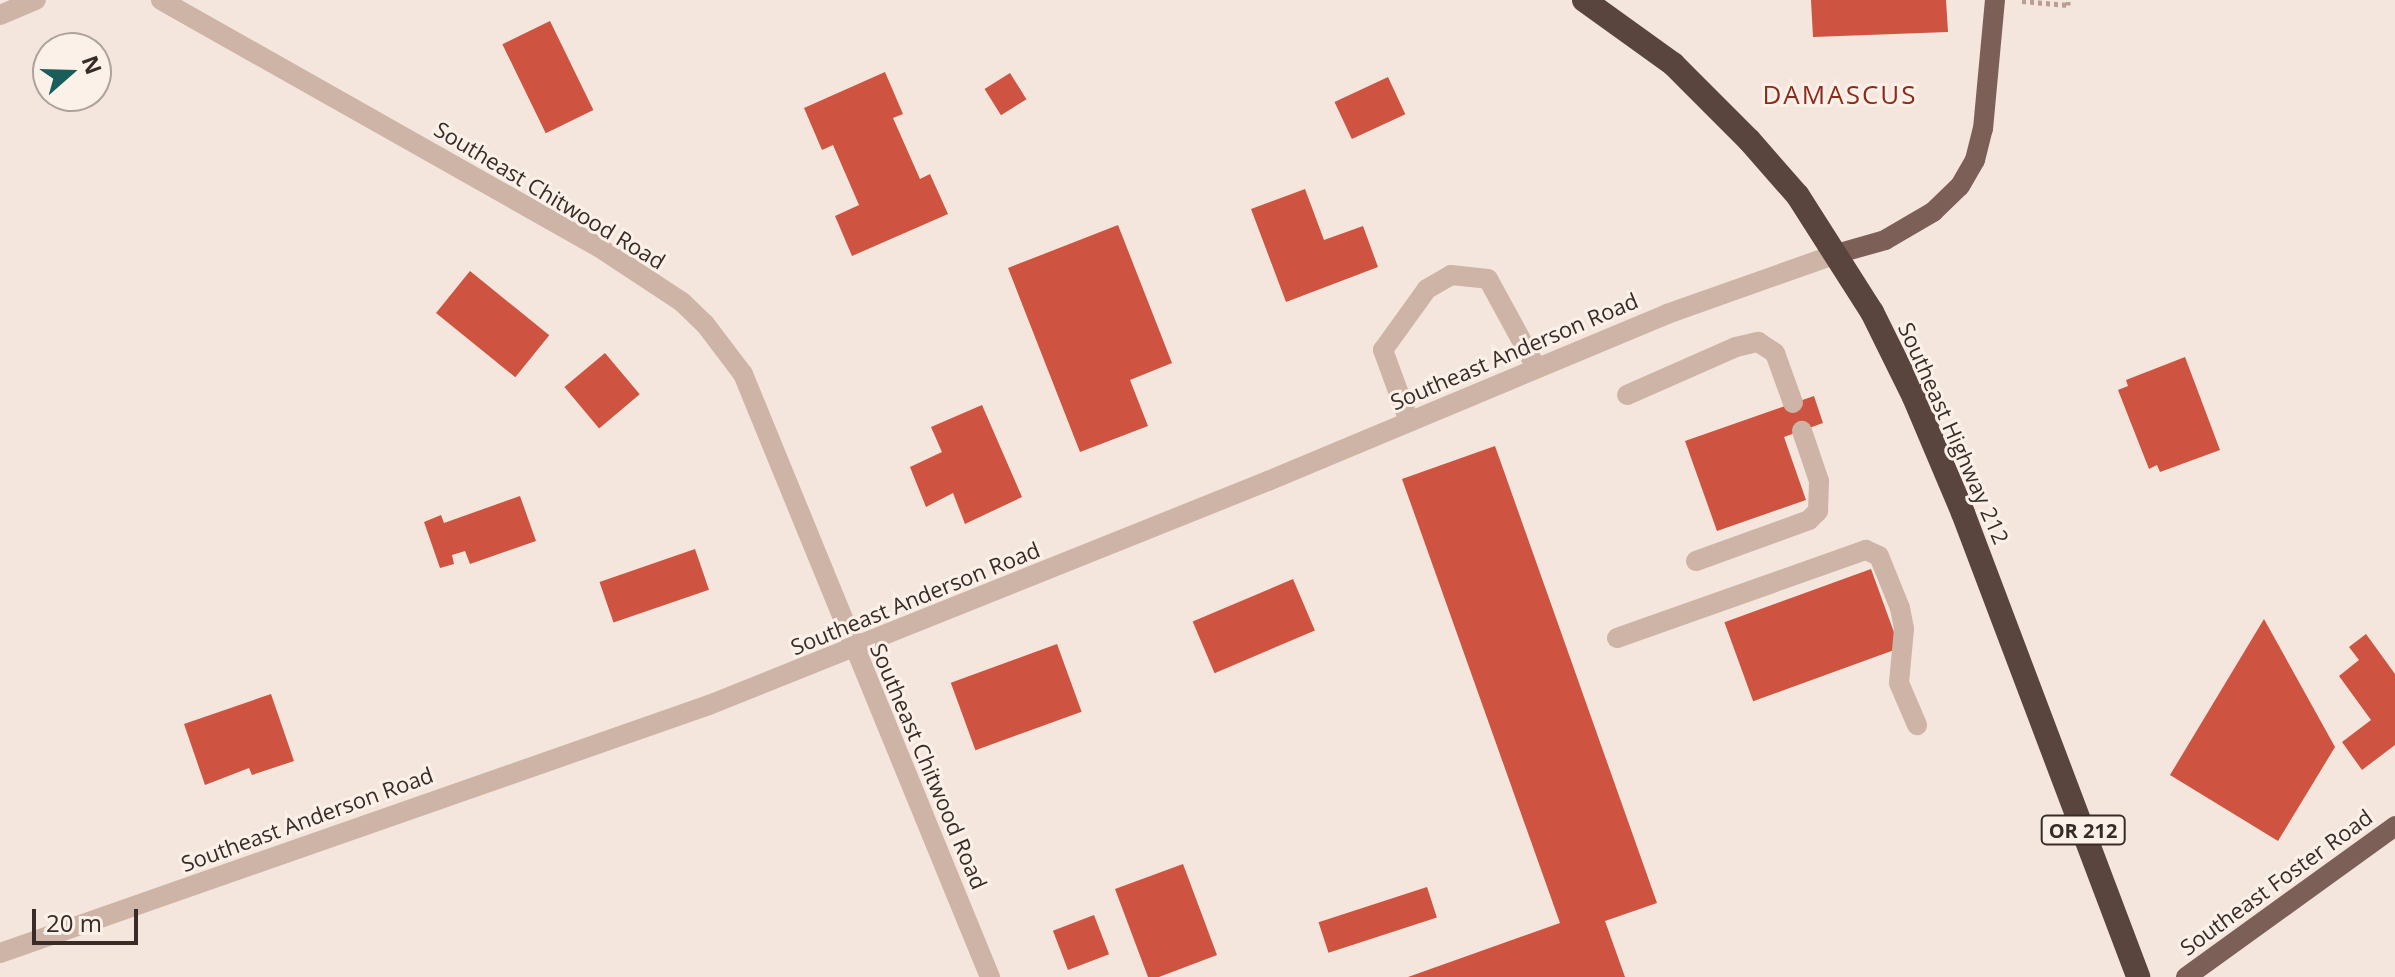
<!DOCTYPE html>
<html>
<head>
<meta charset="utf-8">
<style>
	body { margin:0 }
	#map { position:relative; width:2395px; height:977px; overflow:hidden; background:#f4e6dc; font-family:"Open Sans",sans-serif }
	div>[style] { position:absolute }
	.building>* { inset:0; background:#ce5340; transform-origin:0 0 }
	.path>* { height:5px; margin-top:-2.5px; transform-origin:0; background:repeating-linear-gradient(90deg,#b99e91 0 4px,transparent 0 8px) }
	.minor>* { height:20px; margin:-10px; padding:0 10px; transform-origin:10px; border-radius:10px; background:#cdb4a7 }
	.major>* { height:20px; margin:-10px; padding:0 10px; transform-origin:10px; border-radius:10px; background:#7c6058 }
	.highway>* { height:24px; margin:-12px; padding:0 12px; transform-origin:12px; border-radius:12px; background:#5a443e }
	span { translate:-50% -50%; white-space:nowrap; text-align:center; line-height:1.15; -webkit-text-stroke:6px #fbf1e9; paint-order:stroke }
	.shield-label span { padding:2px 6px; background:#fbf1e9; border:2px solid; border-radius:6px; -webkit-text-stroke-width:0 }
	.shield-label { font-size:20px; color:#392b28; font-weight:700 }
	.street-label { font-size:22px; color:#392b28 }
	.quarter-label { font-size:26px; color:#8e2a1b; letter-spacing:2px }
	.north { position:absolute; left:32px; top:32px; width:80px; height:80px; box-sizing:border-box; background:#fbf1e9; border:2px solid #ada29c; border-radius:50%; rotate:70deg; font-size:22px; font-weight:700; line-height:32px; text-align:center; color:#392b28 }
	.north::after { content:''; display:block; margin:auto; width:28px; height:36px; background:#1a5e5b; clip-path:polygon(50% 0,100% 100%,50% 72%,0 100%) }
	.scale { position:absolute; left:32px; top:909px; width:106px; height:36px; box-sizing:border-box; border:4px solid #392b28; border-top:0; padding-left:10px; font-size:24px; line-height:28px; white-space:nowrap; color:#392b28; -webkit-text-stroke:6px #fbf1e9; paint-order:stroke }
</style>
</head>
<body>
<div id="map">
	<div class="building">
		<div style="clip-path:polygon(1811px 0,1946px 0,1948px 32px,1813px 37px)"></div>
		<div style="left:550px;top:21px;width:99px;height:53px;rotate:64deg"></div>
		<div style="clip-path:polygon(885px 72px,903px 114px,893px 118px,920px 179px,930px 174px,948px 214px,852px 256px,835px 216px,859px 205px,833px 145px,822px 150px,804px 108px)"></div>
		<div style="left:1010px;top:73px;width:31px;height:30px;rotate:58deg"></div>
		<div style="left:1388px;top:77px;width:41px;height:59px;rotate:65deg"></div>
		<div style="clip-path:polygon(1305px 189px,1324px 240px,1363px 226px,1378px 267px,1286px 302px,1251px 209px)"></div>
		<div style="clip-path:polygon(1118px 225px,1172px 363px,1130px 380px,1148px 426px,1080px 452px,1008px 268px)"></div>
		<div style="left:470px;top:271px;width:102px;height:54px;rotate:39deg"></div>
		<div style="left:605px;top:353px;width:54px;height:53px;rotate:50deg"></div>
		<div style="clip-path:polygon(2185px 357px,2220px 450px,2160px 472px,2157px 465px,2149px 469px,2118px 390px,2128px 386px,2126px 380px)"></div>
		<div style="clip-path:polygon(1814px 396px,1823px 423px,1784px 437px,1806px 500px,1717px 531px,1685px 441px)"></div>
		<div style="clip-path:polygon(982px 405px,1022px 497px,965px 524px,953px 493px,926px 507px,910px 467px,942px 452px,931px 427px)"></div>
		<div style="clip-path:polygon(1495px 446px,1657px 903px,1605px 921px,1625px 977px,1408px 977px,1560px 923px,1402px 479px)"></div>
		<div style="clip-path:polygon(520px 496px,536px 541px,470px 564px,465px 551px,452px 555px,454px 564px,440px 568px,424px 522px,441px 515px,444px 523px)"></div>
		<div style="left:695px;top:549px;width:43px;height:101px;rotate:71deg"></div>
		<div style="left:1871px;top:569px;width:84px;height:156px;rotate:70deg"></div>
		<div style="left:1293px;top:579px;width:56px;height:109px;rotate:67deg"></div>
		<div style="clip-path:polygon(2264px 619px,2335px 747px,2278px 841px,2170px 775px)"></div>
		<div style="clip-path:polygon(2366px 634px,2395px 674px,2395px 745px,2362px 770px,2342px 742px,2371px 720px,2339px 676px,2359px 660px,2349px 647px)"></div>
		<div style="left:1057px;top:644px;width:72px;height:113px;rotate:70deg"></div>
		<div style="clip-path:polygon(271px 694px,294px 761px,252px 775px,249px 768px,205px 785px,184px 724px)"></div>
		<div style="clip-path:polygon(1183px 864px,1217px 955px,1159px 977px,1148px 977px,1115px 889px)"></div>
		<div style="left:1427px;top:887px;width:32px;height:114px;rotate:72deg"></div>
		<div style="left:1094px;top:915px;width:42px;height:44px;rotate:69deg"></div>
	</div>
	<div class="path">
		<div style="left:2022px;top:1px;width:46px;rotate:5deg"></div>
		<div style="left:2068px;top:5px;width:5px;rotate:-90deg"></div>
	</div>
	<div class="minor">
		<div style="left:161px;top:0;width:504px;rotate:29.46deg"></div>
		<div style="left:600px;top:248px;width:98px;rotate:33.4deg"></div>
		<div style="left:682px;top:302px;width:32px;rotate:44deg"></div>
		<div style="left:705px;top:324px;width:63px;rotate:52.8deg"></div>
		<div style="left:743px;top:374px;width:652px;rotate:67.73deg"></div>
		<div style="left:0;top:15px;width:39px;rotate:-23deg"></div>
		<div style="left:1627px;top:395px;width:119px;rotate:-23.8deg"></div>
		<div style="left:1736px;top:347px;width:23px;rotate:-13deg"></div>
		<div style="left:1758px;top:342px;width:20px;rotate:33deg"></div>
		<div style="left:1775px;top:353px;width:53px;rotate:70.2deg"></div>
		<div style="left:1409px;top:421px;width:76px;rotate:-110.1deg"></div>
		<div style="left:1383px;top:350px;width:75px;rotate:-54.2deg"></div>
		<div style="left:1427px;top:289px;width:28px;rotate:-30deg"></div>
		<div style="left:1451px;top:275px;width:37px;rotate:6deg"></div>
		<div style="left:1488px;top:279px;width:100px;rotate:61.4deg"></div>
		<div style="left:1696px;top:561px;width:120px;rotate:-19.9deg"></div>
		<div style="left:1809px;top:520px;width:13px;rotate:-45deg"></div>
		<div style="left:1818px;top:511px;width:30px;rotate:-88deg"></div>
		<div style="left:1819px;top:481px;width:53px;rotate:-108.8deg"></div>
		<div style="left:1617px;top:638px;width:264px;rotate:-19.5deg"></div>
		<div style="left:1866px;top:550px;width:14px;rotate:25deg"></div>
		<div style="left:1879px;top:556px;width:56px;rotate:68deg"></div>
		<div style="left:1900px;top:608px;width:21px;rotate:79deg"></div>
		<div style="left:1904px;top:629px;width:54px;rotate:95.3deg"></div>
		<div style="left:1899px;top:683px;width:46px;rotate:66.8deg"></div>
		<div style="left:0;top:953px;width:751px;rotate:-19.28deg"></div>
		<div style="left:709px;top:705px;width:602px;rotate:-21.84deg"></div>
		<div style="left:1268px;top:481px;width:433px;rotate:-22.7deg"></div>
		<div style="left:1667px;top:314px;width:179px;rotate:-19.5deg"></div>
	</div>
	<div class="major">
		<div style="left:1836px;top:254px;width:51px;rotate:-15.9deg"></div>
		<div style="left:1885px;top:240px;width:56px;rotate:-30.3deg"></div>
		<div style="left:1933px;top:212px;width:37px;rotate:-44deg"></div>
		<div style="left:1960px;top:186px;width:30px;rotate:-60deg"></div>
		<div style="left:1975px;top:160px;width:32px;rotate:-76deg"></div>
		<div style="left:1983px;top:129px;width:130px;rotate:-84.7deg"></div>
		<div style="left:2186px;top:977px;width:258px;rotate:-35.8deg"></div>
	</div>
	<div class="highway">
		<div style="left:1584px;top:0;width:110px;rotate:35.7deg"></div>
		<div style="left:1673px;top:64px;width:107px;rotate:45deg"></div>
		<div style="left:1749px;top:140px;width:74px;rotate:48.8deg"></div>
		<div style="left:1798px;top:196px;width:138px;rotate:57.5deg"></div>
		<div style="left:1872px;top:312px;width:95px;rotate:63.7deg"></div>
		<div style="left:1914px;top:397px;width:126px;rotate:67.1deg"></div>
		<div style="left:1963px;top:513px;width:496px;rotate:69.3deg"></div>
	</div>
	<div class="shield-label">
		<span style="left:2083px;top:830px">OR 212</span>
	</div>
	<div class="street-label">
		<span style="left:550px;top:195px;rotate:31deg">Southeast Chitwood Road</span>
		<span style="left:1514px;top:351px;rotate:-23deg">Southeast Anderson Road</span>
		<span style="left:1954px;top:433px;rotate:66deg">Southeast Highway 212</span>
		<span style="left:915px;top:598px;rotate:-22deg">Southeast Anderson Road</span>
		<span style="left:929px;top:766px;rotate:67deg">Southeast Chitwood Road</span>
		<span style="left:307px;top:819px;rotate:-20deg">Southeast Anderson Road</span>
		<span style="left:2276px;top:882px;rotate:-36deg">Southeast Foster Road</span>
	</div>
	<div class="quarter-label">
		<span style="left:1840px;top:95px">DAMASCUS</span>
	</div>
	<div class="north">N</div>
	<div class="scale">20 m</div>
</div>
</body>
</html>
